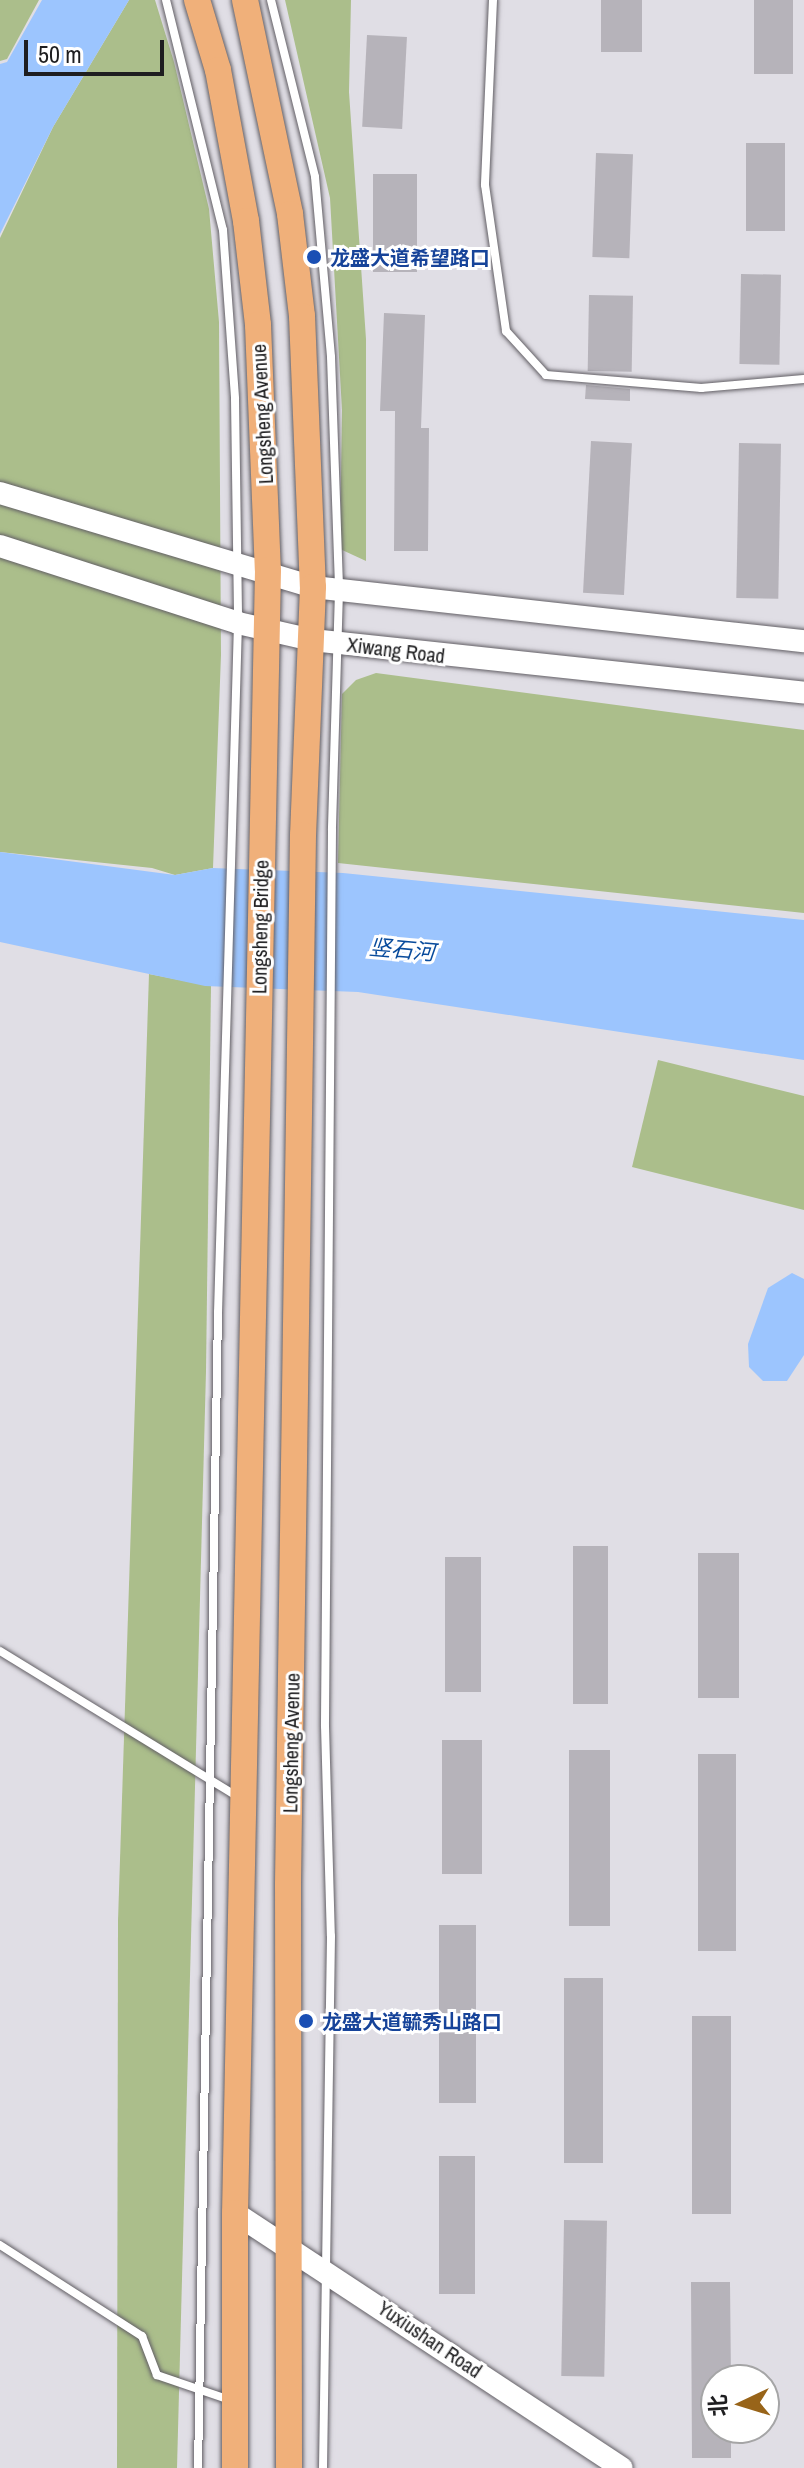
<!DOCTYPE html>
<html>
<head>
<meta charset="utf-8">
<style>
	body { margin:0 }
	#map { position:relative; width:804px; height:2468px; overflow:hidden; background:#e0dee5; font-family:"Archivo Narrow","Noto Sans SC",sans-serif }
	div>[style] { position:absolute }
	.green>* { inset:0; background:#abbe8b }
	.water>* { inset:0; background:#9cc5fe }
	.building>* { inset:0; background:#b6b3ba; transform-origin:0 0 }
	.roads { filter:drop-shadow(0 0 2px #625f65) drop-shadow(0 0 2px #625f65) }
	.lane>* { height:8px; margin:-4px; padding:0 4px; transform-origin:4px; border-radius:4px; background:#fff }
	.secondary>* { height:22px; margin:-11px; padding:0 11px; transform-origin:11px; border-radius:11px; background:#fff }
	.primary>* { height:26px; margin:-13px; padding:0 13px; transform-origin:13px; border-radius:13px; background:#f0b07a }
	.dots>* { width:22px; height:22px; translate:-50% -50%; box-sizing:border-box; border:4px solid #fff; border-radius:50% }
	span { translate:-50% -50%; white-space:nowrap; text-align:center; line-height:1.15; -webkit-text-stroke:6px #fff; paint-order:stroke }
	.transit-label { font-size:20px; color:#164399; font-weight:700 }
	.left { translate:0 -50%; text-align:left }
	.street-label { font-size:20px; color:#1e1e20 }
	.water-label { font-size:22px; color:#084b9c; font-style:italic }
	.north { position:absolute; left:700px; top:2364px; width:80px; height:80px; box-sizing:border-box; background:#fff; border:2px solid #a5a5a6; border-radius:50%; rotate:266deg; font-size:22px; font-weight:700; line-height:32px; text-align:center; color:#1e1e20 }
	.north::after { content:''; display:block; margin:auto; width:28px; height:36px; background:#986419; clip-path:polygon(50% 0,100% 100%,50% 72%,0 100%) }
	.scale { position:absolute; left:24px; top:40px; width:140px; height:36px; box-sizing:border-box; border:4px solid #1e1e20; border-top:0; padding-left:10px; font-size:24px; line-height:28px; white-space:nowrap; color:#1e1e20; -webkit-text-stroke:6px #fff; paint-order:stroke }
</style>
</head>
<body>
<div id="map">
	<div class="green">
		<div style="clip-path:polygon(0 0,39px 0,7px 59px,0 61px)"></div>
		<div style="clip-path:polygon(129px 0,155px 0,174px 62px,209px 209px,219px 322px,221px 655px,213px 868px,175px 875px,152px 868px,0 852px,0 238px,53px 127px)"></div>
		<div style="clip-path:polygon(285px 0,351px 0,349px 92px,366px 339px,366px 561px,340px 549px,342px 410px,330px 198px)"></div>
		<div style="clip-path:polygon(376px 673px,804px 730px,804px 913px,338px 863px,342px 694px,356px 680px)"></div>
		<div style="clip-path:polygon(149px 974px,211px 986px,206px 1371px,177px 2468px,117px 2468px,118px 1921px)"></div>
		<div style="clip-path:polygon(658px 1060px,804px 1096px,804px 1210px,632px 1167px)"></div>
	</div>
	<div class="water">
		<div style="clip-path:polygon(42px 0,129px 0,53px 127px,0 234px,0 64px,7px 62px)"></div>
		<div style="clip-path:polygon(0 852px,175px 875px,213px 868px,343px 873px,804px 920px,804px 1060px,358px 992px,205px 986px,0 942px)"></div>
		<div style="clip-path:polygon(792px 1273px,804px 1279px,804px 1355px,787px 1381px,763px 1381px,749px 1367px,748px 1344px,768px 1288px)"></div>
	</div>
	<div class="building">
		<div style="left:601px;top:0;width:41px;height:52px"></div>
		<div style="left:754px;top:0;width:39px;height:74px"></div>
		<div style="left:367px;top:35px;width:40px;height:92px;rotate:3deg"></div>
		<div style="left:746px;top:143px;width:39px;height:88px"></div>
		<div style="left:596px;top:153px;width:37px;height:104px;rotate:2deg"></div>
		<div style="left:373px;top:174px;width:44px;height:98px"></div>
		<div style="left:741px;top:274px;width:40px;height:90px;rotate:1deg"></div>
		<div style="left:589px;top:295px;width:44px;height:76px;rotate:1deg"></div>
		<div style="clip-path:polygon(384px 313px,425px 315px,421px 428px,429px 428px,428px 551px,394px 551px,395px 411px,380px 411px)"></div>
		<div style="clip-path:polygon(586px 385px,630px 389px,630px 401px,585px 399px)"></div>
		<div style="left:591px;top:441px;width:41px;height:152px;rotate:3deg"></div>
		<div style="left:739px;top:443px;width:42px;height:155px;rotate:1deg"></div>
		<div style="left:608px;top:1546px;width:158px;height:35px;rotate:90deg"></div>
		<div style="left:698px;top:1553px;width:41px;height:145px"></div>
		<div style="left:481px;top:1557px;width:135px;height:36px;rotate:90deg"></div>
		<div style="left:442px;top:1740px;width:40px;height:134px"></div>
		<div style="left:569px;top:1750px;width:41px;height:176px"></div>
		<div style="left:698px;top:1754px;width:38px;height:197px"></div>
		<div style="left:439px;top:1925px;width:37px;height:178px"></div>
		<div style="left:603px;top:1978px;width:185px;height:39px;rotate:90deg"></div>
		<div style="left:692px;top:2016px;width:39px;height:198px"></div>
		<div style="left:439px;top:2156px;width:36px;height:138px"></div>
		<div style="left:564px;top:2220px;width:43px;height:156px;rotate:1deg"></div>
		<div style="clip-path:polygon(691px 2282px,730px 2282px,731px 2380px,716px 2380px,716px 2428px,731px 2428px,731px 2458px,692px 2458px)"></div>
	</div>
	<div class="roads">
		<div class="lane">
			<div style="left:166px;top:0;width:237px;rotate:76.1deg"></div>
			<div style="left:223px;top:230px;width:169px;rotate:85.9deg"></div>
			<div style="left:235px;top:399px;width:224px;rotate:89.2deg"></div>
			<div style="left:238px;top:623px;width:689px;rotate:91.66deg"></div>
			<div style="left:218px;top:1312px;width:1156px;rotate:90.99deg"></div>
			<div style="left:271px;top:0;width:182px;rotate:76deg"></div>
			<div style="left:315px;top:177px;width:181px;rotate:84.9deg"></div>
			<div style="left:331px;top:357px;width:234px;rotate:88deg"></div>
			<div style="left:339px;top:591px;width:239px;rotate:91.7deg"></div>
			<div style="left:332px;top:830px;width:896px;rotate:90.45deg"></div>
			<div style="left:325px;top:1726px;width:210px;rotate:88.4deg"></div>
			<div style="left:331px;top:1936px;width:532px;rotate:90.86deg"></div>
			<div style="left:493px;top:0;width:185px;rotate:92.5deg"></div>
			<div style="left:485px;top:185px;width:148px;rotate:81.8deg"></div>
			<div style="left:506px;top:331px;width:59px;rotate:47.7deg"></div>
			<div style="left:546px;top:375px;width:156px;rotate:4.8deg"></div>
			<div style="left:701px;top:388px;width:103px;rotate:-5deg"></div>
			<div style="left:0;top:1651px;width:279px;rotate:31.5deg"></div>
			<div style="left:0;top:2245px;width:169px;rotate:32.7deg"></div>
			<div style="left:142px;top:2336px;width:42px;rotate:69deg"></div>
			<div style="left:157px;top:2375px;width:77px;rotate:18.9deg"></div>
		</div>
		<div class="secondary">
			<div style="left:0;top:493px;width:327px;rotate:16.7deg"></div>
			<div style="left:313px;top:587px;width:494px;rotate:6.3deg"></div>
			<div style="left:0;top:546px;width:250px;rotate:17.9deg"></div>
			<div style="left:238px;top:623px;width:76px;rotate:12.9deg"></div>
			<div style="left:312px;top:640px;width:495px;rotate:6.1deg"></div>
			<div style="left:235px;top:2213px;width:463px;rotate:33.4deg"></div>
		</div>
		<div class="primary">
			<div style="left:197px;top:0;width:73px;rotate:73.3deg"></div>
			<div style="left:218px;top:70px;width:154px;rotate:79.5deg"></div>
			<div style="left:246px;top:221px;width:105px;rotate:83.4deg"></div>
			<div style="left:258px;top:325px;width:245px;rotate:87.7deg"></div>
			<div style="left:268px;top:570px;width:1643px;rotate:91.15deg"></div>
			<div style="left:235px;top:2213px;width:255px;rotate:90deg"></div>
			<div style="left:245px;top:0;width:219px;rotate:78.1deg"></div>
			<div style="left:290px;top:214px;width:103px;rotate:83.3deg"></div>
			<div style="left:302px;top:316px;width:271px;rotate:87.7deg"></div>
			<div style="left:313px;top:587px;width:248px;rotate:92.3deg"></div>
			<div style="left:303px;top:835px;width:1050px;rotate:90.82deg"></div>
			<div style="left:288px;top:1885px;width:583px;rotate:89.9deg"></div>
		</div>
	</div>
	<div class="dots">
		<div style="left:314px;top:257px;background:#1a4fb4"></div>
		<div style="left:306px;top:2021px;background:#1a4fb4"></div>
	</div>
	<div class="transit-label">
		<span class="left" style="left:330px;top:257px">龙盛大道希望路口</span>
		<span class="left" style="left:322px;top:2021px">龙盛大道毓秀山路口</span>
	</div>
	<div class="street-label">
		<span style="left:262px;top:414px;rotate:-93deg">Longsheng Avenue</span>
		<span style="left:396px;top:650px;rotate:7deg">Xiwang Road</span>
		<span style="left:260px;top:927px;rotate:-89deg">Longsheng Bridge</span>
		<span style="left:291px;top:1743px;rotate:-89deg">Longsheng Avenue</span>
		<span style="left:430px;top:2339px;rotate:34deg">Yuxiushan Road</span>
	</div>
	<div class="water-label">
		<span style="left:402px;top:950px;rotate:5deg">竖石河</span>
	</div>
	<div class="north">北</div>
	<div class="scale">50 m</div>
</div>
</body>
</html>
